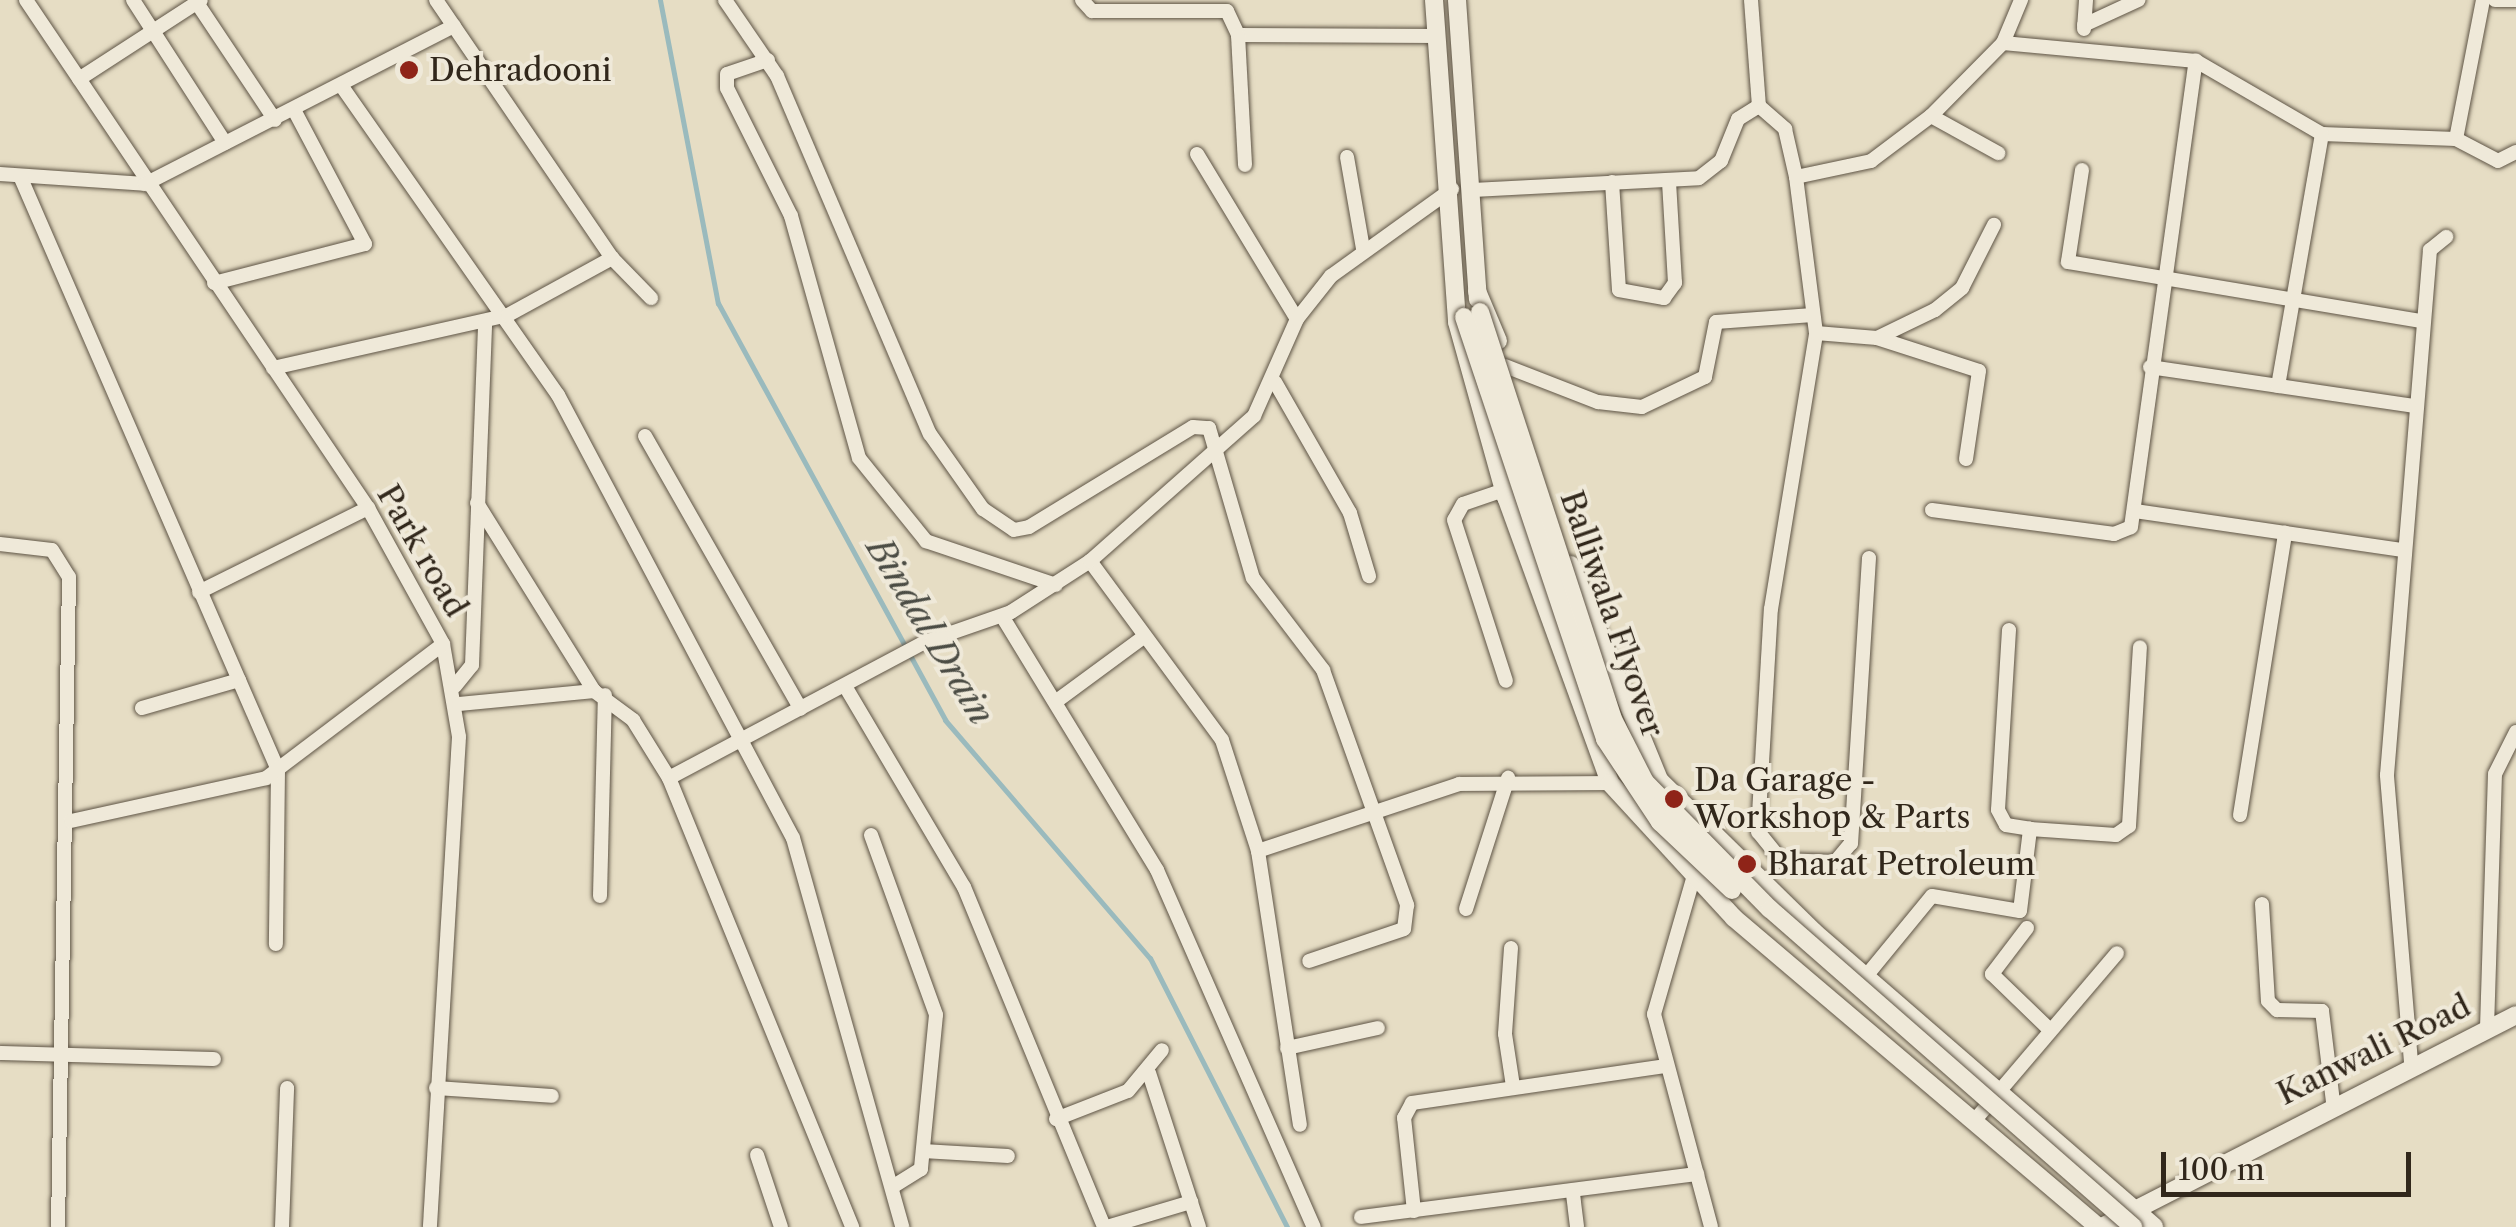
<!DOCTYPE html>
<html>
<head>
<meta charset="utf-8">
<style>
	body { margin:0 }
	#map { position:relative; width:2516px; height:1227px; overflow:hidden; background:#e6ddc4; font-family:"Libre Caslon Text",serif }
	div>[style] { position:absolute }
	.stream>* { height:5px; margin:-2.5px; padding:0 2.5px; transform-origin:2.5px; border-radius:2.5px; background:#9ababd }
	.roads { filter:drop-shadow(0 0 2px #5e5445) drop-shadow(0 0 2px #5e5445) }
	.minor>* { height:14px; margin:-7px; padding:0 7px; transform-origin:7px; border-radius:7px; background:#efe9d9 }
	.tertiary>* { height:18px; margin:-9px; padding:0 9px; transform-origin:9px; border-radius:9px; background:#efe9d9 }
	.bridges { filter:drop-shadow(0 0 2px #5e5445) drop-shadow(0 0 2px #5e5445) }
	.tertiary-bridge>* { height:18px; margin:-9px; padding:0 9px; transform-origin:9px; border-radius:9px; background:#efe9d9 }
	.dots>* { width:28px; height:28px; translate:-50% -50%; box-sizing:border-box; border:5px solid #efe9d9; border-radius:50% }
	span { translate:-50% -50%; white-space:nowrap; text-align:center; line-height:1.15; -webkit-text-stroke:8px #efe9d9; paint-order:stroke }
	.poi-label { font-size:32px; color:#31271b }
	.left { translate:0 -50%; text-align:left }
	.street-label { font-size:32px; color:#31271b }
	.water-label { font-size:35px; color:#4b4c44; font-style:italic }
	.scale { position:absolute; left:2161px; top:1152px; width:250px; height:45px; box-sizing:border-box; border:5px solid #31271b; border-top:0; padding-left:12px; font-size:30px; line-height:35px; white-space:nowrap; color:#31271b; -webkit-text-stroke:8px #efe9d9; paint-order:stroke }
</style>
</head>
<body>
<div id="map">
	<div class="stream">
		<div style="left:660px;top:0;width:309px;rotate:79.2deg"></div>
		<div style="left:718px;top:303px;width:475px;rotate:61.4deg"></div>
		<div style="left:945px;top:720px;width:314px;rotate:49.3deg"></div>
		<div style="left:1150px;top:958px;width:302px;rotate:63deg"></div>
	</div>
	<div class="roads">
		<div class="minor">
			<div style="left:26px;top:0;width:612px;rotate:56.05deg"></div>
			<div style="left:368px;top:508px;width:155px;rotate:61.1deg"></div>
			<div style="left:443px;top:644px;width:94px;rotate:80.2deg"></div>
			<div style="left:459px;top:737px;width:491px;rotate:93.4deg"></div>
			<div style="left:133px;top:0;width:170px;rotate:57.2deg"></div>
			<div style="left:195px;top:0;width:144px;rotate:56.3deg"></div>
			<div style="left:436px;top:0;width:312px;rotate:55.7deg"></div>
			<div style="left:612px;top:258px;width:56px;rotate:45.7deg"></div>
			<div style="left:725px;top:0;width:92px;rotate:55.6deg"></div>
			<div style="left:777px;top:76px;width:389px;rotate:66.9deg"></div>
			<div style="left:930px;top:434px;width:92px;rotate:54.8deg"></div>
			<div style="left:983px;top:509px;width:37px;rotate:34deg"></div>
			<div style="left:1014px;top:530px;width:15px;rotate:-11deg"></div>
			<div style="left:1029px;top:527px;width:192px;rotate:-31.4deg"></div>
			<div style="left:1193px;top:427px;width:16px;rotate:4deg"></div>
			<div style="left:1209px;top:428px;width:156px;rotate:73.7deg"></div>
			<div style="left:1253px;top:578px;width:116px;rotate:52.7deg"></div>
			<div style="left:1323px;top:670px;width:250px;rotate:70.3deg"></div>
			<div style="left:1407px;top:905px;width:24px;rotate:97deg"></div>
			<div style="left:1404px;top:929px;width:100px;rotate:161.4deg"></div>
			<div style="left:1082px;top:0;width:15px;rotate:48deg"></div>
			<div style="left:1092px;top:11px;width:135px"></div>
			<div style="left:1227px;top:11px;width:26px;rotate:65deg"></div>
			<div style="left:1238px;top:35px;width:200px;rotate:0.3deg"></div>
			<div style="left:1751px;top:0;width:106px;rotate:85.7deg"></div>
			<div style="left:2495px;top:0;width:21px"></div>
			<div style="left:2084px;top:25px;width:60px;rotate:-24.8deg"></div>
			<div style="left:2084px;top:29px;width:29px;rotate:-86deg"></div>
			<div style="left:1238px;top:35px;width:130px;rotate:86.9deg"></div>
			<div style="left:2003px;top:43px;width:194px;rotate:5.3deg"></div>
			<div style="left:2196px;top:61px;width:146px;rotate:30.1deg"></div>
			<div style="left:2322px;top:134px;width:134px;rotate:2.1deg"></div>
			<div style="left:2456px;top:139px;width:142px;rotate:-79deg"></div>
			<div style="left:768px;top:60px;width:43px;rotate:161.1deg"></div>
			<div style="left:727px;top:74px;width:14px;rotate:90deg"></div>
			<div style="left:727px;top:88px;width:143px;rotate:63.4deg"></div>
			<div style="left:791px;top:216px;width:251px;rotate:74.3deg"></div>
			<div style="left:859px;top:458px;width:107px;rotate:51.1deg"></div>
			<div style="left:926px;top:541px;width:137px;rotate:18.7deg"></div>
			<div style="left:79px;top:79px;width:145px;rotate:-32.9deg"></div>
			<div style="left:343px;top:88px;width:375px;rotate:55deg"></div>
			<div style="left:558px;top:395px;width:501px;rotate:62.06deg"></div>
			<div style="left:793px;top:838px;width:404px;rotate:74.3deg"></div>
			<div style="left:1931px;top:116px;width:77px;rotate:28.9deg"></div>
			<div style="left:2456px;top:139px;width:47px;rotate:27.6deg"></div>
			<div style="left:2498px;top:161px;width:20px;rotate:-27deg"></div>
			<div style="left:1197px;top:154px;width:193px;rotate:58.8deg"></div>
			<div style="left:1347px;top:157px;width:93px;rotate:80.1deg"></div>
			<div style="left:2082px;top:170px;width:93px;rotate:98.7deg"></div>
			<div style="left:2068px;top:262px;width:359px;rotate:9.5deg"></div>
			<div style="left:0;top:174px;width:145px;rotate:3.9deg"></div>
			<div style="left:145px;top:184px;width:347px;rotate:-27.1deg"></div>
			<div style="left:20px;top:176px;width:648px;rotate:66.52deg"></div>
			<div style="left:278px;top:770px;width:174px;rotate:90.7deg"></div>
			<div style="left:1612px;top:182px;width:108px;rotate:86.3deg"></div>
			<div style="left:1619px;top:290px;width:46px;rotate:10.1deg"></div>
			<div style="left:1664px;top:298px;width:19px;rotate:-54deg"></div>
			<div style="left:1675px;top:283px;width:102px;rotate:-93.4deg"></div>
			<div style="left:1473px;top:190px;width:226px;rotate:-3deg"></div>
			<div style="left:1699px;top:178px;width:28px;rotate:-38deg"></div>
			<div style="left:1721px;top:161px;width:45px;rotate:-68deg"></div>
			<div style="left:1738px;top:119px;width:25px;rotate:-32deg"></div>
			<div style="left:1759px;top:106px;width:35px;rotate:41deg"></div>
			<div style="left:1785px;top:129px;width:49px;rotate:77.1deg"></div>
			<div style="left:214px;top:283px;width:156px;rotate:-14.5deg"></div>
			<div style="left:365px;top:244px;width:149px;rotate:-117.9deg"></div>
			<div style="left:1816px;top:333px;width:61px;rotate:4.7deg"></div>
			<div style="left:1877px;top:338px;width:64px;rotate:-25.8deg"></div>
			<div style="left:1935px;top:310px;width:35px;rotate:-39deg"></div>
			<div style="left:1962px;top:288px;width:71px;rotate:-63.1deg"></div>
			<div style="left:1877px;top:338px;width:107px;rotate:17.9deg"></div>
			<div style="left:1979px;top:371px;width:89px;rotate:98.4deg"></div>
			<div style="left:1505px;top:366px;width:100px;rotate:21.2deg"></div>
			<div style="left:1598px;top:402px;width:44px;rotate:6.5deg"></div>
			<div style="left:1642px;top:407px;width:70px;rotate:-25.5deg"></div>
			<div style="left:1705px;top:377px;width:56px;rotate:-78.7deg"></div>
			<div style="left:1716px;top:322px;width:97px;rotate:-4.1deg"></div>
			<div style="left:2150px;top:367px;width:268px;rotate:8.4deg"></div>
			<div style="left:273px;top:368px;width:241px;rotate:-12.7deg"></div>
			<div style="left:508px;top:315px;width:119px;rotate:-28.7deg"></div>
			<div style="left:1275px;top:382px;width:151px;rotate:60.2deg"></div>
			<div style="left:1350px;top:513px;width:66px;rotate:73.2deg"></div>
			<div style="left:2278px;top:386px;width:256px;rotate:-80.1deg"></div>
			<div style="left:645px;top:436px;width:314px;rotate:60.3deg"></div>
			<div style="left:1504px;top:490px;width:43px;rotate:161.1deg"></div>
			<div style="left:1463px;top:504px;width:18px;rotate:119deg"></div>
			<div style="left:1454px;top:520px;width:169px;rotate:72.1deg"></div>
			<div style="left:477px;top:503px;width:221px;rotate:58.1deg"></div>
			<div style="left:1932px;top:510px;width:184px;rotate:7.5deg"></div>
			<div style="left:2114px;top:534px;width:18px;rotate:-22deg"></div>
			<div style="left:2131px;top:527px;width:471px;rotate:-82.1deg"></div>
			<div style="left:2135px;top:511px;width:269px;rotate:8.3deg"></div>
			<div style="left:0;top:544px;width:52px;rotate:6.6deg"></div>
			<div style="left:52px;top:550px;width:32px;rotate:58deg"></div>
			<div style="left:69px;top:577px;width:650px;rotate:90.97deg"></div>
			<div style="left:1869px;top:558px;width:286px;rotate:93.6deg"></div>
			<div style="left:1851px;top:843px;width:25px;rotate:130deg"></div>
			<div style="left:1835px;top:862px;width:54px;rotate:-177.9deg"></div>
			<div style="left:1781px;top:860px;width:36px;rotate:-129deg"></div>
			<div style="left:1758px;top:832px;width:223px;rotate:-86.7deg"></div>
			<div style="left:1771px;top:609px;width:280px;rotate:-80.7deg"></div>
			<div style="left:1816px;top:333px;width:157px;rotate:-97.3deg"></div>
			<div style="left:1796px;top:177px;width:77px;rotate:-12deg"></div>
			<div style="left:1871px;top:161px;width:75px;rotate:-36.9deg"></div>
			<div style="left:1931px;top:116px;width:103px;rotate:-45.4deg"></div>
			<div style="left:2003px;top:43px;width:47px;rotate:-67.3deg"></div>
			<div style="left:1090px;top:561px;width:222px;rotate:53.6deg"></div>
			<div style="left:1222px;top:740px;width:117px;rotate:72deg"></div>
			<div style="left:1258px;top:851px;width:277px;rotate:81.3deg"></div>
			<div style="left:199px;top:592px;width:189px;rotate:-26.4deg"></div>
			<div style="left:1002px;top:616px;width:298px;rotate:58.6deg"></div>
			<div style="left:1157px;top:870px;width:390px;rotate:66.3deg"></div>
			<div style="left:2009px;top:630px;width:180px;rotate:93.5deg"></div>
			<div style="left:1998px;top:810px;width:17px;rotate:62deg"></div>
			<div style="left:2006px;top:825px;width:24px;rotate:9deg"></div>
			<div style="left:455px;top:686px;width:27px;rotate:-51deg"></div>
			<div style="left:472px;top:665px;width:344px;rotate:-87.8deg"></div>
			<div style="left:845px;top:686px;width:234px;rotate:59.4deg"></div>
			<div style="left:964px;top:887px;width:368px;rotate:67.6deg"></div>
			<div style="left:1058px;top:700px;width:104px;rotate:-36.4deg"></div>
			<div style="left:459px;top:704px;width:136px;rotate:-5.5deg"></div>
			<div style="left:594px;top:691px;width:49px;rotate:36.6deg"></div>
			<div style="left:633px;top:720px;width:68px;rotate:58.2deg"></div>
			<div style="left:669px;top:778px;width:485px;rotate:67.8deg"></div>
			<div style="left:142px;top:708px;width:101px;rotate:-16.1deg"></div>
			<div style="left:669px;top:778px;width:290px;rotate:-28deg"></div>
			<div style="left:925px;top:642px;width:91px;rotate:-19.2deg"></div>
			<div style="left:1011px;top:612px;width:94px;rotate:-32.8deg"></div>
			<div style="left:1090px;top:561px;width:219px;rotate:-41.5deg"></div>
			<div style="left:1254px;top:416px;width:106px;rotate:-66.1deg"></div>
			<div style="left:1297px;top:319px;width:55px;rotate:-51.7deg"></div>
			<div style="left:1331px;top:276px;width:149px;rotate:-35.7deg"></div>
			<div style="left:2240px;top:815px;width:286px;rotate:-80.9deg"></div>
			<div style="left:71px;top:821px;width:200px;rotate:-12.4deg"></div>
			<div style="left:266px;top:778px;width:222px;rotate:-37.1deg"></div>
			<div style="left:871px;top:835px;width:191px;rotate:70.1deg"></div>
			<div style="left:936px;top:1015px;width:155px;rotate:95.6deg"></div>
			<div style="left:921px;top:1169px;width:34px;rotate:148deg"></div>
			<div style="left:1258px;top:851px;width:212px;rotate:-18.4deg"></div>
			<div style="left:1459px;top:784px;width:151px;rotate:-0.4deg"></div>
			<div style="left:1693px;top:879px;width:141px;rotate:106.1deg"></div>
			<div style="left:1654px;top:1014px;width:220px;rotate:75deg"></div>
			<div style="left:600px;top:896px;width:201px;rotate:-88.6deg"></div>
			<div style="left:2262px;top:904px;width:97px;rotate:86.5deg"></div>
			<div style="left:2268px;top:1001px;width:13px;rotate:45deg"></div>
			<div style="left:2277px;top:1010px;width:45px;rotate:1.3deg"></div>
			<div style="left:2322px;top:1011px;width:92px;rotate:83.1deg"></div>
			<div style="left:1466px;top:909px;width:138px;rotate:-72.2deg"></div>
			<div style="left:2027px;top:928px;width:58px;rotate:127.3deg"></div>
			<div style="left:1992px;top:974px;width:79px;rotate:44deg"></div>
			<div style="left:1511px;top:948px;width:86px;rotate:94deg"></div>
			<div style="left:1505px;top:1034px;width:53px;rotate:81.3deg"></div>
			<div style="left:1867px;top:975px;width:102px;rotate:-50.6deg"></div>
			<div style="left:1932px;top:896px;width:89px;rotate:9.7deg"></div>
			<div style="left:2020px;top:911px;width:83px;rotate:-83deg"></div>
			<div style="left:2030px;top:829px;width:86px;rotate:4deg"></div>
			<div style="left:2116px;top:835px;width:16px;rotate:-35deg"></div>
			<div style="left:2129px;top:826px;width:179px;rotate:-86.5deg"></div>
			<div style="left:2487px;top:1028px;width:254px;rotate:-88.2deg"></div>
			<div style="left:2495px;top:774px;width:47px;rotate:-63.4deg"></div>
			<div style="left:1287px;top:1048px;width:93px;rotate:-12.4deg"></div>
			<div style="left:0;top:1053px;width:214px;rotate:1.6deg"></div>
			<div style="left:2411px;top:1062px;width:288px;rotate:-94.8deg"></div>
			<div style="left:2387px;top:775px;width:527px;rotate:-85.32deg"></div>
			<div style="left:2430px;top:250px;width:21px;rotate:-39deg"></div>
			<div style="left:1149px;top:1073px;width:162px;rotate:72deg"></div>
			<div style="left:436px;top:1088px;width:116px;rotate:3.9deg"></div>
			<div style="left:1056px;top:1119px;width:77px;rotate:-21.3deg"></div>
			<div style="left:1128px;top:1091px;width:53px;rotate:-50.3deg"></div>
			<div style="left:1975px;top:1120px;width:219px;rotate:-49.6deg"></div>
			<div style="left:923px;top:1151px;width:85px;rotate:3.4deg"></div>
			<div style="left:757px;top:1155px;width:76px;rotate:71.6deg"></div>
			<div style="left:1573px;top:1194px;width:33px;rotate:83deg"></div>
			<div style="left:1414px;top:1211px;width:94px;rotate:-96.1deg"></div>
			<div style="left:1404px;top:1118px;width:17px;rotate:-62deg"></div>
			<div style="left:1412px;top:1103px;width:257px;rotate:-8.3deg"></div>
			<div style="left:1361px;top:1217px;width:339px;rotate:-7.3deg"></div>
			<div style="left:282px;top:1227px;width:139px;rotate:-87.9deg"></div>
			<div style="left:1107px;top:1227px;width:88px;rotate:-16.6deg"></div>
		</div>
		<div class="tertiary">
			<div style="left:1434px;top:0;width:323px;rotate:85.9deg"></div>
			<div style="left:1457px;top:322px;width:182px;rotate:74.4deg"></div>
			<div style="left:1506px;top:497px;width:304px;rotate:70deg"></div>
			<div style="left:1610px;top:783px;width:183px;rotate:47.4deg"></div>
			<div style="left:1734px;top:918px;width:477px;rotate:40.3deg"></div>
			<div style="left:1457px;top:0;width:300px;rotate:86deg"></div>
			<div style="left:1477px;top:291px;width:54px;rotate:67.2deg"></div>
			<div style="left:1571px;top:565px;width:232px;rotate:67.7deg"></div>
			<div style="left:1659px;top:780px;width:217px;rotate:44.4deg"></div>
			<div style="left:1814px;top:932px;width:450px;rotate:40.9deg"></div>
			<div style="left:2102px;top:1227px;width:465px;rotate:-27.1deg"></div>
		</div>
	</div>
	<div class="bridges">
		<div class="tertiary-bridge">
			<div style="left:1480px;top:312px;width:426px;rotate:71.9deg"></div>
			<div style="left:1612px;top:717px;width:73px;rotate:63.1deg"></div>
			<div style="left:1645px;top:782px;width:178px;rotate:45.5deg"></div>
			<div style="left:1770px;top:909px;width:483px;rotate:41.2deg"></div>
			<div style="left:1464px;top:317px;width:445px;rotate:71.5deg"></div>
			<div style="left:1605px;top:739px;width:100px;rotate:56.5deg"></div>
			<div style="left:1660px;top:822px;width:99px;rotate:43.4deg"></div>
		</div>
	</div>
	<div class="dots">
		<div style="left:409px;top:70px;background:#8f2418"></div>
		<div style="left:1674px;top:799px;background:#8f2418"></div>
		<div style="left:1747px;top:864px;background:#8f2418"></div>
	</div>
	<div class="poi-label">
		<span class="left" style="left:429px;top:70px">Dehradooni</span>
		<span class="left" style="left:1694px;top:799px">Da Garage -<br>Workshop &amp; Parts</span>
		<span class="left" style="left:1767px;top:864px">Bharat Petroleum</span>
	</div>
	<div class="street-label">
		<span style="left:422px;top:551px;rotate:60deg">Park road</span>
		<span style="left:1612px;top:614px;rotate:71deg">Balliwala Flyover</span>
		<span style="left:2374px;top:1050px;rotate:-26deg">Kanwali Road</span>
	</div>
	<div class="water-label">
		<span style="left:930px;top:631px;rotate:59deg">Bindal Drain</span>
	</div>
	<div class="scale">100 m</div>
</div>
</body>
</html>
